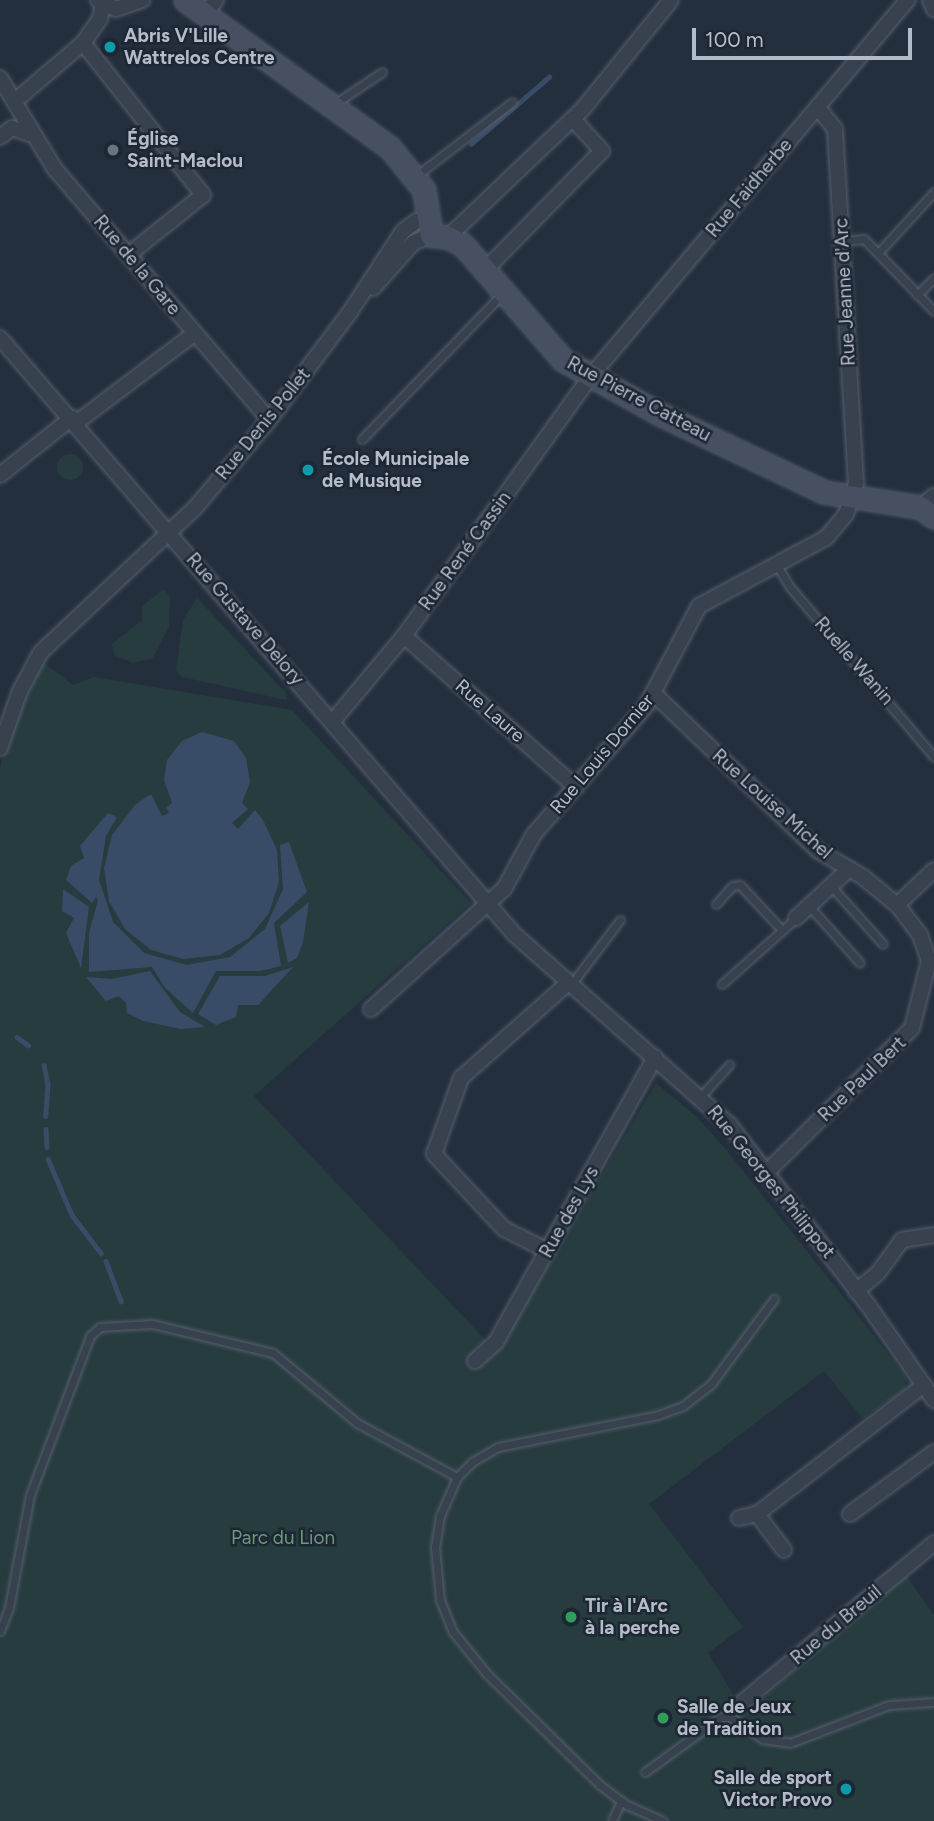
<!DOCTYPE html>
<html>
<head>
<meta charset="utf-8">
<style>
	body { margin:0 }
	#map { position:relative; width:934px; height:1821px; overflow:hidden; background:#242f3e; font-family:Figtree,sans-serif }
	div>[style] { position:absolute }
	.green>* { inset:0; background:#263c3f }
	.round { border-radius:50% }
	.water>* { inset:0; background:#394c67 }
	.stream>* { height:4.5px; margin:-2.25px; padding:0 2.25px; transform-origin:2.25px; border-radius:2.25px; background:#394c67 }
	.roads { filter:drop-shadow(0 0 2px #565f6c) drop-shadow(0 0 2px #565f6c) }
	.lane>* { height:7px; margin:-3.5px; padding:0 3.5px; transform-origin:3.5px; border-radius:3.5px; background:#38414e }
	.street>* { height:14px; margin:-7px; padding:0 7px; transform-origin:7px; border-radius:7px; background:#38414e }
	.secondary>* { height:21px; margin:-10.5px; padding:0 10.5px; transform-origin:10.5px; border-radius:10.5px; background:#465061 }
	.dots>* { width:19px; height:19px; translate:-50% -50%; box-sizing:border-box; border:4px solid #1d2633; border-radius:50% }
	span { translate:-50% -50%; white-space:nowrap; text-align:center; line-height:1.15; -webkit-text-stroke:5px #1d2633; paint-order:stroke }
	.poi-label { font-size:19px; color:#b4bcc9; font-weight:700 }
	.left { translate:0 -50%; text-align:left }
	.right { translate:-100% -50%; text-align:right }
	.street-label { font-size:19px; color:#b4bcc9 }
	.park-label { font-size:19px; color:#6b9a76 }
	.scale { position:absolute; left:692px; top:28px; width:220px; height:32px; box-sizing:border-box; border:4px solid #b4bcc9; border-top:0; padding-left:9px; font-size:21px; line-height:24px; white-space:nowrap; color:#b4bcc9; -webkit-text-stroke:5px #1d2633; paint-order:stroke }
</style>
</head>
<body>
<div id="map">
	<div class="green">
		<div class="round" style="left:57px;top:454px;width:26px;height:26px"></div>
		<div style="clip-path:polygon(164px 589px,170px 597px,169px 627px,152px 659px,132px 663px,114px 655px,112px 644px,142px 620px,142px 606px)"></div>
		<div style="clip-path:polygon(197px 598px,286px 693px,286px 700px,182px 677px,176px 670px,183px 620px)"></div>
		<div style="clip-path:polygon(43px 662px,73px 685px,93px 677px,292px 710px,471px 903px,254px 1096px,494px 1349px,498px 1350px,656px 1083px,696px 1116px,728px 1152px,858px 1315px,907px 1379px,905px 1389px,863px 1419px,824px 1371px,649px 1504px,743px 1627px,708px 1653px,745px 1714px,906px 1575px,934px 1615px,934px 1821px,0 1821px,0 768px,7px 737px)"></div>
	</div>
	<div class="water">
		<div style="clip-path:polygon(202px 732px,234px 741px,246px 758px,250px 782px,242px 803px,248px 809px,232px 823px,238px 829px,255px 810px,263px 820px,277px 850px,279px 882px,269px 913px,249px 938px,220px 955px,183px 959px,151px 950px,125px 929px,109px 901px,104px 868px,112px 835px,135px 805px,151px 794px,162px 816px,169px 813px,166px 808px,172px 803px,164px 780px,167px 760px,182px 741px)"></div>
		<div style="clip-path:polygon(108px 813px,117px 817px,106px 836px,99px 880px,113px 922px,144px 953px,187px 965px,230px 957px,265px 929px,283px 889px,280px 845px,289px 842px,307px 892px,274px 923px,281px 966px,260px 971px,216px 971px,193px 1013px,165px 988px,152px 967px,89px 972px,89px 933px,98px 900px,96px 897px,92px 903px,66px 880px,71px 866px,84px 858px,80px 846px)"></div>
		<div style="clip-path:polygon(63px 889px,89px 907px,81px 968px,66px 933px,74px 918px,62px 911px)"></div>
		<div style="clip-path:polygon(309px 902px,303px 942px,297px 958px,288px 963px,280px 926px)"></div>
		<div style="clip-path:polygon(293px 967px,258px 1005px,238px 1005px,236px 1017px,216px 1025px,198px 1014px,220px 976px,265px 976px)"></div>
		<div style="clip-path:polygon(150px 971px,180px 1012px,205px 1027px,181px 1029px,143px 1021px,127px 1013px,126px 1003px,119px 996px,106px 1001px,86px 977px,112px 979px)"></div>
	</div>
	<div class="stream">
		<div style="left:471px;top:144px;width:103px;rotate:-40.7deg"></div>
		<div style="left:17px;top:1037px;width:14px;rotate:36deg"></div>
		<div style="left:44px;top:1065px;width:19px;rotate:78deg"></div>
		<div style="left:48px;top:1084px;width:32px;rotate:94deg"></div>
		<div style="left:46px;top:1129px;width:18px;rotate:87deg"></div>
		<div style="left:48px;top:1159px;width:61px;rotate:66.8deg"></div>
		<div style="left:72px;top:1215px;width:48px;rotate:52.7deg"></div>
		<div style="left:106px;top:1261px;width:43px;rotate:69.4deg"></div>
	</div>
	<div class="roads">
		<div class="lane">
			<div style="left:333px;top:105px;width:59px;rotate:-34deg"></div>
			<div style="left:416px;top:176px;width:121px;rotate:-37.6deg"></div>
			<div style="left:842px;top:241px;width:22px;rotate:-5deg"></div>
			<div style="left:864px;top:239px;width:100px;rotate:45.8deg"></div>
			<div style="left:878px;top:253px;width:83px;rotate:-47.4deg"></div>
			<div style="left:917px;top:295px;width:24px;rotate:-45deg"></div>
			<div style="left:362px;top:439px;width:203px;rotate:-46deg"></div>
			<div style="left:776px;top:564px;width:26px;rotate:59deg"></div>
			<div style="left:789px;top:586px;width:224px;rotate:49.7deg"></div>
			<div style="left:830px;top:885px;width:79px;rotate:48.1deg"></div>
			<div style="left:716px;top:904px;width:24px;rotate:-48deg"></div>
			<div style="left:732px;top:886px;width:8px;rotate:-7deg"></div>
			<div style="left:740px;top:885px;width:59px;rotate:47.1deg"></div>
			<div style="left:809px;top:906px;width:76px;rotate:48.2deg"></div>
			<div style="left:722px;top:984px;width:99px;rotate:-41.7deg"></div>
			<div style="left:570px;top:986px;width:83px;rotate:-52.9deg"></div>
			<div style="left:701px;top:1096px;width:42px;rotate:-47.9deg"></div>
			<div style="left:457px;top:1477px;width:21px;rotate:-45deg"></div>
			<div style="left:472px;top:1462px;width:30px;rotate:-30deg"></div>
			<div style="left:498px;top:1447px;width:163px;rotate:-11.3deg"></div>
			<div style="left:658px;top:1415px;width:27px;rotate:-20deg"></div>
			<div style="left:683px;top:1406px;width:36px;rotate:-38deg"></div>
			<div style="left:711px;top:1384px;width:106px;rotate:-53.5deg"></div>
			<div style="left:0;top:1631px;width:25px;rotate:-69deg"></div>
			<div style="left:9px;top:1608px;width:115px;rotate:-79.5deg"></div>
			<div style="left:30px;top:1495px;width:170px;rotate:-69.3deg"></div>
			<div style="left:90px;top:1336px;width:13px;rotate:-42deg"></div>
			<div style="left:100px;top:1327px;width:52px;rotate:-3.3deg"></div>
			<div style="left:152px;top:1324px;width:124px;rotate:13.5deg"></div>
			<div style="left:273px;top:1353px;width:109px;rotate:39.8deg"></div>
			<div style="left:357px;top:1423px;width:114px;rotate:28.4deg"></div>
			<div style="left:457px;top:1477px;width:43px;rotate:113.6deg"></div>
			<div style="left:440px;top:1516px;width:31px;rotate:99deg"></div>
			<div style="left:435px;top:1547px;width:53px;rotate:84.6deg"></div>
			<div style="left:440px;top:1600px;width:35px;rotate:68deg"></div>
			<div style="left:453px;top:1632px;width:54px;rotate:51deg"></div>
			<div style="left:487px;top:1674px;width:158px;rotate:44.5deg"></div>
			<div style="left:600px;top:1785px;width:34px;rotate:37deg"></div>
			<div style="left:627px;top:1805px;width:39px;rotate:24deg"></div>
			<div style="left:645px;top:1772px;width:94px;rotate:-35.9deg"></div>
			<div style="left:721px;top:1717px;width:9px"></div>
			<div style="left:730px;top:1717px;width:40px;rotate:34deg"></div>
			<div style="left:763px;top:1739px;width:27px;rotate:8deg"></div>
			<div style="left:790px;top:1743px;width:106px;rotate:-21deg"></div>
			<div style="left:889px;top:1705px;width:45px;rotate:-3.8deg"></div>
			<div style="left:612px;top:1821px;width:22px;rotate:-66deg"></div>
		</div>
		<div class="street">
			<div style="left:98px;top:0;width:20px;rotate:27deg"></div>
			<div style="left:116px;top:9px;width:28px;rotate:-19deg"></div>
			<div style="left:930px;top:0;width:10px;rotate:66deg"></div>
			<div style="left:205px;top:15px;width:19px;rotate:-54deg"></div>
			<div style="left:83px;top:43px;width:194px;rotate:51.7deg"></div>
			<div style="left:203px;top:195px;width:96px;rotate:141.3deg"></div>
			<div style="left:0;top:78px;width:106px;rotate:58.9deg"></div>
			<div style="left:55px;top:169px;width:330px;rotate:49.5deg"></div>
			<div style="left:15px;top:101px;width:89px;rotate:-40.5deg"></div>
			<div style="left:83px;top:43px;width:29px;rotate:-55deg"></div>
			<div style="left:100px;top:19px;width:15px;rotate:-79deg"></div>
			<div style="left:0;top:137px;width:15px;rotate:-37deg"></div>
			<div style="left:12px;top:128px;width:21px;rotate:19deg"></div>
			<div style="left:448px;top:237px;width:185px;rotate:-43.5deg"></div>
			<div style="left:582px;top:110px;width:141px;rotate:-51deg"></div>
			<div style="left:484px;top:271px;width:168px;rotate:-45.5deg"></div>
			<div style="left:602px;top:151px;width:43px;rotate:-132.2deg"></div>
			<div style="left:373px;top:288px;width:60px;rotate:-48.4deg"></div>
			<div style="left:413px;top:243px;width:20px;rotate:-24deg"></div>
			<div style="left:0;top:338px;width:788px;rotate:49.22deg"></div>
			<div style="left:515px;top:935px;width:286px;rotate:41.5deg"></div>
			<div style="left:729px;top:1124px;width:228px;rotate:52.5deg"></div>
			<div style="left:868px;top:1305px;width:116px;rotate:55.2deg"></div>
			<div style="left:76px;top:423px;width:149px;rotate:-37.1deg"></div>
			<div style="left:0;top:475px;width:92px;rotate:-38.4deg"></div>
			<div style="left:920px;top:507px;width:18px;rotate:-38deg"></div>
			<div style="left:404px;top:636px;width:229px;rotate:41.3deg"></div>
			<div style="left:654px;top:694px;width:226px;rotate:43.7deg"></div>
			<div style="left:817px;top:850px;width:53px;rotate:30.4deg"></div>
			<div style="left:863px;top:877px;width:44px;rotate:39.5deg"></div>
			<div style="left:333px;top:721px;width:111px;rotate:-50.1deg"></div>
			<div style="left:404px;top:636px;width:320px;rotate:-54.3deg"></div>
			<div style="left:591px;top:376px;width:492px;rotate:-49.9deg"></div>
			<div style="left:0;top:748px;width:60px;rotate:-70.7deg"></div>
			<div style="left:20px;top:691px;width:44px;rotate:-61.7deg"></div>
			<div style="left:41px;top:652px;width:211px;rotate:-43.1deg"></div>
			<div style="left:195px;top:508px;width:115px;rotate:-49.9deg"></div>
			<div style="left:269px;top:420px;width:135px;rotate:-53.1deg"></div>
			<div style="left:350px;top:312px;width:97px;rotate:-56.8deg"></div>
			<div style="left:403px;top:231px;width:17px;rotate:-36deg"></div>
			<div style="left:417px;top:221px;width:14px;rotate:-8deg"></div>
			<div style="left:796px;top:918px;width:72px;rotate:-42.8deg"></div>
			<div style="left:371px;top:1009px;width:179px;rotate:-42.1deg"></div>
			<div style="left:504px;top:889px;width:63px;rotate:-61.4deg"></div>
			<div style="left:534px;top:834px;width:170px;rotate:-48.8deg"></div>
			<div style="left:646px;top:706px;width:113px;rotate:-62.1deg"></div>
			<div style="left:699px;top:606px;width:144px;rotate:-28.2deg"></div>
			<div style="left:826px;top:538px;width:31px;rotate:-50deg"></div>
			<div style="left:846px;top:514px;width:33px;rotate:-72deg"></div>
			<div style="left:856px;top:483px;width:355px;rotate:-93.4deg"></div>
			<div style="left:835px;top:129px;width:28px;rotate:-129deg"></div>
			<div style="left:767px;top:1172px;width:204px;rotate:-44.8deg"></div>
			<div style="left:912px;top:1028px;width:69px;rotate:-75.8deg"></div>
			<div style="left:929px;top:961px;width:28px;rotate:-109deg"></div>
			<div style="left:920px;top:935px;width:38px;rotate:-127deg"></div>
			<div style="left:897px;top:905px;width:51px;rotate:-43.4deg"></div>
			<div style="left:548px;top:1251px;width:49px;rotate:-153.4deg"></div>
			<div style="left:504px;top:1229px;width:103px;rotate:-133deg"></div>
			<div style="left:434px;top:1154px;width:81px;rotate:-70.4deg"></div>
			<div style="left:461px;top:1078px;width:142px;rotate:-41.6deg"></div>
			<div style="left:856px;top:1291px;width:28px;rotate:-39deg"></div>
			<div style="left:878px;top:1273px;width:41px;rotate:-54deg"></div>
			<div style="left:902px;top:1240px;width:32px;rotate:-9deg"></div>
			<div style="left:475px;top:1361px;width:28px;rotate:-42deg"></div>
			<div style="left:496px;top:1342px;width:326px;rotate:-60.8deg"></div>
			<div style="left:757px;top:1514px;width:45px;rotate:53.1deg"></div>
			<div style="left:850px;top:1514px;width:104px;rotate:-36.4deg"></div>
			<div style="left:739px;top:1518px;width:18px;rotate:-13deg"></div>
			<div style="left:757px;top:1514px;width:211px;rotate:-37.7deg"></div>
			<div style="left:738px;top:1706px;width:255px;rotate:-39.7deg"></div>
		</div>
		<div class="secondary">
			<div style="left:185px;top:0;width:253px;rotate:35.8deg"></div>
			<div style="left:390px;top:148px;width:54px;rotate:51deg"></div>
			<div style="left:424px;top:190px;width:46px;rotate:81.2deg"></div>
			<div style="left:431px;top:235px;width:17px;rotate:7deg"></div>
			<div style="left:448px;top:237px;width:17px;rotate:28deg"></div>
			<div style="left:463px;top:245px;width:152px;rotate:49deg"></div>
			<div style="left:563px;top:360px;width:113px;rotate:29.1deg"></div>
			<div style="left:662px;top:415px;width:179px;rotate:25.4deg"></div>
			<div style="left:824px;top:492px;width:97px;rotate:8.9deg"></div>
			<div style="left:920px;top:507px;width:17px;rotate:36deg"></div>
		</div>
	</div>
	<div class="dots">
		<div style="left:110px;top:47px;background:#0f9aa8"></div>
		<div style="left:113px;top:150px;background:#6b7280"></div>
		<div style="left:308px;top:470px;background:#0f9aa8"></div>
		<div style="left:571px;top:1617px;background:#2e9e5b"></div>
		<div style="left:663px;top:1718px;background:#2e9e5b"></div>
		<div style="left:846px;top:1789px;background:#0f9aa8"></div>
	</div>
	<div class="poi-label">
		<span class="left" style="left:124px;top:47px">Abris V'Lille<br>Wattrelos Centre</span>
		<span class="left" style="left:127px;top:150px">Église<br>Saint-Maclou</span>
		<span class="left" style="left:322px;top:470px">École Municipale<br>de Musique</span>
		<span class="left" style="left:585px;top:1617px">Tir à l'Arc<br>à la perche</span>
		<span class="left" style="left:677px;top:1718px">Salle de Jeux<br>de Tradition</span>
		<span class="right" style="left:832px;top:1789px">Salle de sport<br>Victor Provo</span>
	</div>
	<div class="street-label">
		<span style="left:749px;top:188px;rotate:-50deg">Rue Faidherbe</span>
		<span style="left:137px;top:265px;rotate:50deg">Rue de la Gare</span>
		<span style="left:845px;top:292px;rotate:-93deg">Rue Jeanne d'Arc</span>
		<span style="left:639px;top:399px;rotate:28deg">Rue Pierre Catteau</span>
		<span style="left:263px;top:424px;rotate:-51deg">Rue Denis Pollet</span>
		<span style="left:465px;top:551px;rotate:-54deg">Rue René Cassin</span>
		<span style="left:245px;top:619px;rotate:49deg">Rue Gustave Delory</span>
		<span style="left:854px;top:661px;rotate:49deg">Ruelle Wanin</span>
		<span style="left:490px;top:711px;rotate:41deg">Rue Laure</span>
		<span style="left:602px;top:754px;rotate:-50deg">Rue Louis Dornier</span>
		<span style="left:772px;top:804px;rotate:42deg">Rue Louise Michel</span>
		<span style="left:862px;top:1079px;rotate:-44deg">Rue Paul Bert</span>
		<span style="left:771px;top:1182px;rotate:51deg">Rue Georges Philippot</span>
		<span style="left:569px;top:1212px;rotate:-61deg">Rue des Lys</span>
		<span style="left:836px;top:1625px;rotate:-40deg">Rue du Breuil</span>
	</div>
	<div class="park-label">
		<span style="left:283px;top:1538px">Parc du Lion</span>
	</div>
	<div class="scale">100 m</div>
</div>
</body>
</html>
